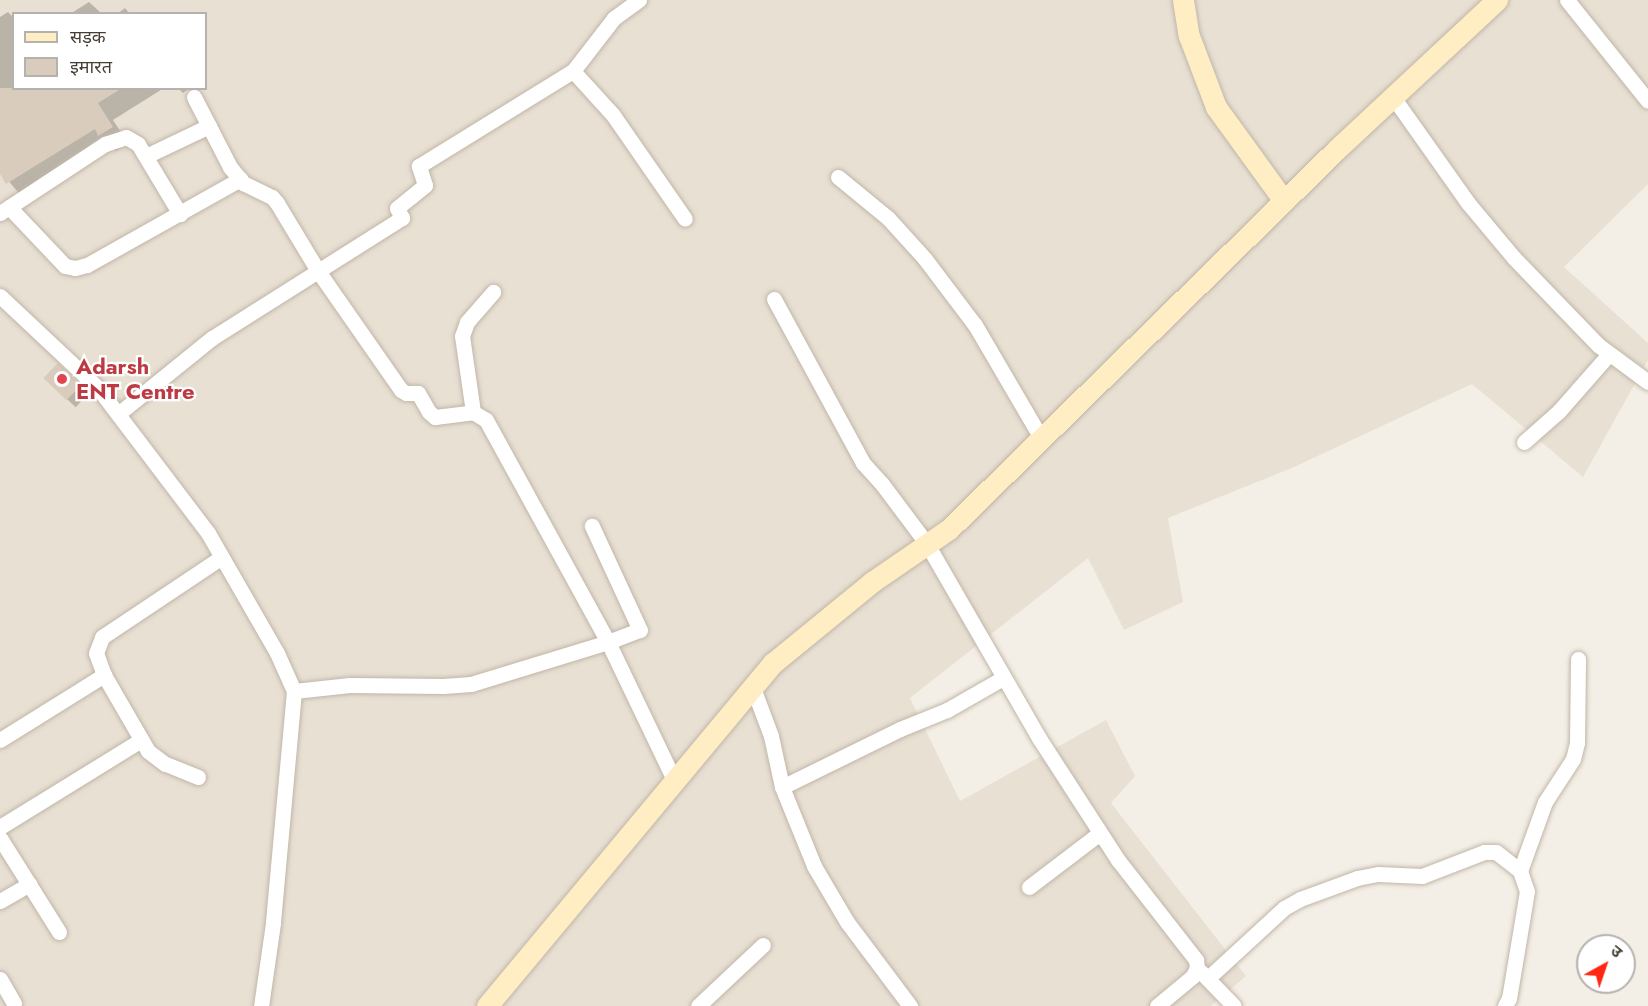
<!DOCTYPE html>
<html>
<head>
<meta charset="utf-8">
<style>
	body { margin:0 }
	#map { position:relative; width:1648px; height:1006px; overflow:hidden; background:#f4efe6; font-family:Jost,"Noto Sans Devanagari",sans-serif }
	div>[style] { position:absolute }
	.residential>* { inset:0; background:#e8e0d3 }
	.shadow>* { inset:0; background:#0003; transform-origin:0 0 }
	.building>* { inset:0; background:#d9ccbd; transform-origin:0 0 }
	.roads { filter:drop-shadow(0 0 2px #c0b6a8) drop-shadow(0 0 2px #c0b6a8) }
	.street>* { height:15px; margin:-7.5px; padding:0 7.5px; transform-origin:7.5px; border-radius:7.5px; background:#fff }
	.secondary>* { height:21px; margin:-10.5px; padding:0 10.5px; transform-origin:10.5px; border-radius:10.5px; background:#ffedc4 }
	.dots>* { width:16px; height:16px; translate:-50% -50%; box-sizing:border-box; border:3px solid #fff; border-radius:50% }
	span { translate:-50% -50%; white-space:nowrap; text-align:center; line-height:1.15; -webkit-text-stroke:4.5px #fff; paint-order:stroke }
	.health-label { font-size:22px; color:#be3a42; font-weight:700 }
	.left { translate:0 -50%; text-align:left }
	.legend { position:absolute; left:12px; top:12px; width:195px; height:78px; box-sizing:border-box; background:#fff; border:2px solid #b5b2ae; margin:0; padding:8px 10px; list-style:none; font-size:18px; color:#473f35 }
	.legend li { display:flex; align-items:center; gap:12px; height:30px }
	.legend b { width:30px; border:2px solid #b5b2ae }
	.north { position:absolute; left:1576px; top:934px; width:60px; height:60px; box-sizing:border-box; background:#fff; border:2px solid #b5b2ae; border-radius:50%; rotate:40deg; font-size:16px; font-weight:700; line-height:24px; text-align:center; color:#473f35 }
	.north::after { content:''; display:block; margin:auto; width:21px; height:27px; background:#ff2711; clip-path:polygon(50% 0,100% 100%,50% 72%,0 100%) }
</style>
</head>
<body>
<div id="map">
	<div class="residential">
		<div style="clip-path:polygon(evenodd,0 0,1648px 0,1648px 184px,1564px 267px,1648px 343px,1648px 360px,1583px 477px,1472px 384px,1294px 467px,1168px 518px,1183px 602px,1124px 630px,1088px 558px,910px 698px,960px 801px,1106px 720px,1135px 776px,1111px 803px,1246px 976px,1211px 1006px,0 1006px,0 0,14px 14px,206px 14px,206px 88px,14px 88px,14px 14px)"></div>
	</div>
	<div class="shadow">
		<div style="clip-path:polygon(89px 2px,101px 13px,107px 14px,70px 14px)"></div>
		<div style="clip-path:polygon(125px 8px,130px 14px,117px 14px)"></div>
		<div style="clip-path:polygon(8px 12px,14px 18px,14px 88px,164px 88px,113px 120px,128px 143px,116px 151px,110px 145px,24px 199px,0 171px,0 17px)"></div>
		<div style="clip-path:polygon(178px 88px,190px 88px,183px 93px)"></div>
		<div style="left:58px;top:366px;width:41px;height:18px;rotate:43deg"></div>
	</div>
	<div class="building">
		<div style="clip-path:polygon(0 88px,122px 88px,98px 103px,113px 127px,98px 136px,95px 129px,6px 184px,0 174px)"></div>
		<div style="left:58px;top:363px;width:32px;height:21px;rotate:44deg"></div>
	</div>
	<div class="roads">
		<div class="street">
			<div style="left:1567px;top:0;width:129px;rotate:51.3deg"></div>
			<div style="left:573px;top:71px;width:59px;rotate:47.7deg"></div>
			<div style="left:613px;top:115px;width:126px;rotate:55.3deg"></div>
			<div style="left:194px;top:97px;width:79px;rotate:62.8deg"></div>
			<div style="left:230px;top:167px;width:21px;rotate:51deg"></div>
			<div style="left:243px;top:183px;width:32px;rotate:26deg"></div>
			<div style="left:272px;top:197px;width:8px;rotate:50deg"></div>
			<div style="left:277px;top:203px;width:79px;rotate:58.9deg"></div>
			<div style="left:318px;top:271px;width:145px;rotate:55.1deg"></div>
			<div style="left:401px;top:390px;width:6px;rotate:31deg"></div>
			<div style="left:406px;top:393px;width:12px"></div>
			<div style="left:418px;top:393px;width:22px;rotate:60deg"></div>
			<div style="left:429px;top:412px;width:8px;rotate:40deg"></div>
			<div style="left:435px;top:417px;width:38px;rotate:-7deg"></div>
			<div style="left:473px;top:412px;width:15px;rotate:32deg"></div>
			<div style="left:486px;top:420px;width:253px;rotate:61.2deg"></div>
			<div style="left:608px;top:642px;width:155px;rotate:64.4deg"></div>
			<div style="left:1393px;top:97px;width:130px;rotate:54.7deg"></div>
			<div style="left:1468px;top:203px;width:72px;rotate:50.1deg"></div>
			<div style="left:1514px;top:258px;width:121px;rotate:46deg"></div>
			<div style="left:1598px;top:345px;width:62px;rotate:36.5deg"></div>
			<div style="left:146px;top:156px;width:70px;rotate:-25.5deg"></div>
			<div style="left:838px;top:177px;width:65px;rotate:39.4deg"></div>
			<div style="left:888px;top:218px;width:55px;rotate:47.9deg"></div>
			<div style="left:925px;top:259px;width:83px;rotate:52.9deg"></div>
			<div style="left:975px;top:325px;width:131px;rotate:59.7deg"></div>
			<div style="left:9px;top:207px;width:81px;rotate:46.5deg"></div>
			<div style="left:65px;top:266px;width:10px;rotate:11deg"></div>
			<div style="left:75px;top:268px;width:12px;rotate:-14deg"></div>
			<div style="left:87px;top:265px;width:176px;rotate:-29.3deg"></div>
			<div style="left:0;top:213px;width:126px;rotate:-33.3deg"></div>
			<div style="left:105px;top:144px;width:22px;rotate:-18deg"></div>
			<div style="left:126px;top:137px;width:14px;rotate:30deg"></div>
			<div style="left:138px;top:144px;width:82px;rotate:59deg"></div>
			<div style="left:0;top:296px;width:134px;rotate:43.2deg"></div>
			<div style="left:98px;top:388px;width:182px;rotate:52.8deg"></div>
			<div style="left:208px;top:533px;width:138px;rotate:60.1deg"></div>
			<div style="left:277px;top:653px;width:42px;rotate:65.9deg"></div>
			<div style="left:294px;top:691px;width:233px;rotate:95.2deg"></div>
			<div style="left:273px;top:923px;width:84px;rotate:98.2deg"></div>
			<div style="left:774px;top:299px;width:187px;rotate:61.5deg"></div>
			<div style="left:863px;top:463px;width:28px;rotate:48deg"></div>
			<div style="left:882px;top:484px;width:75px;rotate:53.1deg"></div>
			<div style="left:927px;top:544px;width:224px;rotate:60deg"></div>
			<div style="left:1039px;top:738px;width:145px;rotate:57.1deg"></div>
			<div style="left:1118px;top:860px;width:127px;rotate:52deg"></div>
			<div style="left:1196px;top:960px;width:8px;rotate:83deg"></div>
			<div style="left:1197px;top:968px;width:9px;rotate:117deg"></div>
			<div style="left:1193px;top:976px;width:47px;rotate:140.2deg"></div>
			<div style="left:473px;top:412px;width:77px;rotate:-98.2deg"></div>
			<div style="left:462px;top:336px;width:15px;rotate:-70deg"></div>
			<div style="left:467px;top:322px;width:40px;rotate:-49deg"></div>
			<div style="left:118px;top:414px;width:121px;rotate:-39deg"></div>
			<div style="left:212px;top:338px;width:225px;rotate:-32.3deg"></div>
			<div style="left:402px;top:218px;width:11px;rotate:-117deg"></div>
			<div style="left:397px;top:208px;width:36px;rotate:-39deg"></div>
			<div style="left:425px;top:185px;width:20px;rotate:-108deg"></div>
			<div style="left:419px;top:166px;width:181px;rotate:-31.7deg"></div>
			<div style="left:573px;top:71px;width:67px;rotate:-52.3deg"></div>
			<div style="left:614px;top:18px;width:31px;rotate:-36deg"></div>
			<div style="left:1524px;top:442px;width:47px;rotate:-41.5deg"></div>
			<div style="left:1559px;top:411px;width:76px;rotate:-48.7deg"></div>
			<div style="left:753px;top:688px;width:51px;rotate:69.4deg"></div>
			<div style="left:771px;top:736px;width:52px;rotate:77.8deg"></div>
			<div style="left:782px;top:787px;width:85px;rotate:67.9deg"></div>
			<div style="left:814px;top:866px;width:65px;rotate:59.5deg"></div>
			<div style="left:847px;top:922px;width:105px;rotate:53.1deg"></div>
			<div style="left:294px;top:691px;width:56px;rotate:-6.1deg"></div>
			<div style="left:350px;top:685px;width:93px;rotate:0.6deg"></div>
			<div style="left:443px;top:686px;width:28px;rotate:-4deg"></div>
			<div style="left:471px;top:684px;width:143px;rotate:-17deg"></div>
			<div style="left:608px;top:642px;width:34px;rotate:-21deg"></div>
			<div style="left:640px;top:630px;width:115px;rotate:-114.8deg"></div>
			<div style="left:0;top:740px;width:123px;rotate:-32deg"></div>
			<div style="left:198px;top:777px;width:35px;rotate:-158deg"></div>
			<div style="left:165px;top:764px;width:21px;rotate:-143deg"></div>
			<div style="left:148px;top:751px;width:88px;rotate:-120.1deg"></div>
			<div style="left:104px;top:675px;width:23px;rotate:-110deg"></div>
			<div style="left:96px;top:653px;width:17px;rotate:-69deg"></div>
			<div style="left:102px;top:637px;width:144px;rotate:-33.7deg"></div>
			<div style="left:782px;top:787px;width:131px;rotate:-26.2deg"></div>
			<div style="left:900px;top:729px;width:51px;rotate:-22deg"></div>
			<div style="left:947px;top:710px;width:64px;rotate:-29.7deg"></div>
			<div style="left:0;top:827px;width:166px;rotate:-31.7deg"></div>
			<div style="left:0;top:838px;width:111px;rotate:57.9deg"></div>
			<div style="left:1520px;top:871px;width:73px;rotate:-70.1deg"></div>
			<div style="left:1545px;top:802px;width:51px;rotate:-56.9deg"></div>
			<div style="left:1573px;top:759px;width:16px;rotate:-76deg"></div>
			<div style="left:1577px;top:743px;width:84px;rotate:-89.3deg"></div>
			<div style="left:1029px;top:887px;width:89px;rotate:-37.3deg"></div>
			<div style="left:0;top:901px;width:34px;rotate:-30deg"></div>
			<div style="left:1201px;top:972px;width:47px;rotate:45.9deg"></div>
			<div style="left:1208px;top:978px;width:103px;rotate:-42.6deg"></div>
			<div style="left:1284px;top:908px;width:18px;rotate:-29deg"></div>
			<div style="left:1300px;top:899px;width:61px;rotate:-20.2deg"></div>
			<div style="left:1357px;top:878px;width:21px;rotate:-11deg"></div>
			<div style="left:1378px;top:874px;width:44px;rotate:2.6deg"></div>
			<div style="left:1422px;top:876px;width:66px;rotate:-21.2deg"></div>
			<div style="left:1484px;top:852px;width:12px"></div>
			<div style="left:1496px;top:852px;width:31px;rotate:38deg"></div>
			<div style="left:1520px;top:871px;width:21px;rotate:71deg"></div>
			<div style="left:1527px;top:891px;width:109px;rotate:99.5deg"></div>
			<div style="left:1509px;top:998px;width:9px;rotate:117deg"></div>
			<div style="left:0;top:979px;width:28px;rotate:60deg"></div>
			<div style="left:698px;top:1006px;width:89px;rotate:-43.2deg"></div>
		</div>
		<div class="secondary">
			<div style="left:1183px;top:0;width:36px;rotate:81deg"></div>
			<div style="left:1189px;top:36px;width:76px;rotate:69.2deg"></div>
			<div style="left:1216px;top:107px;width:116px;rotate:54.1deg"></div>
			<div style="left:487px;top:1006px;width:447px;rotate:-50.2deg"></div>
			<div style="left:773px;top:663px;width:128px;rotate:-39.3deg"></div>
			<div style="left:872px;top:582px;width:93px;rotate:-34.5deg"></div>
			<div style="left:949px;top:529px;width:543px;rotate:-44.4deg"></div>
			<div style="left:1337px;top:149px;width:219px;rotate:-43deg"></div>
		</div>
	</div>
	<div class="dots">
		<div style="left:62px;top:379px;background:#e0444e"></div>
	</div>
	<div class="health-label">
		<span class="left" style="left:76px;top:379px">Adarsh<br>ENT Centre</span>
	</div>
	<ul class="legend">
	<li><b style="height:8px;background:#ffedc4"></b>सड़क</li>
	<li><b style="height:16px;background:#d9ccbd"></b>इमारत</li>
	</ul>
	<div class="north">उ</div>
</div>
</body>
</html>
